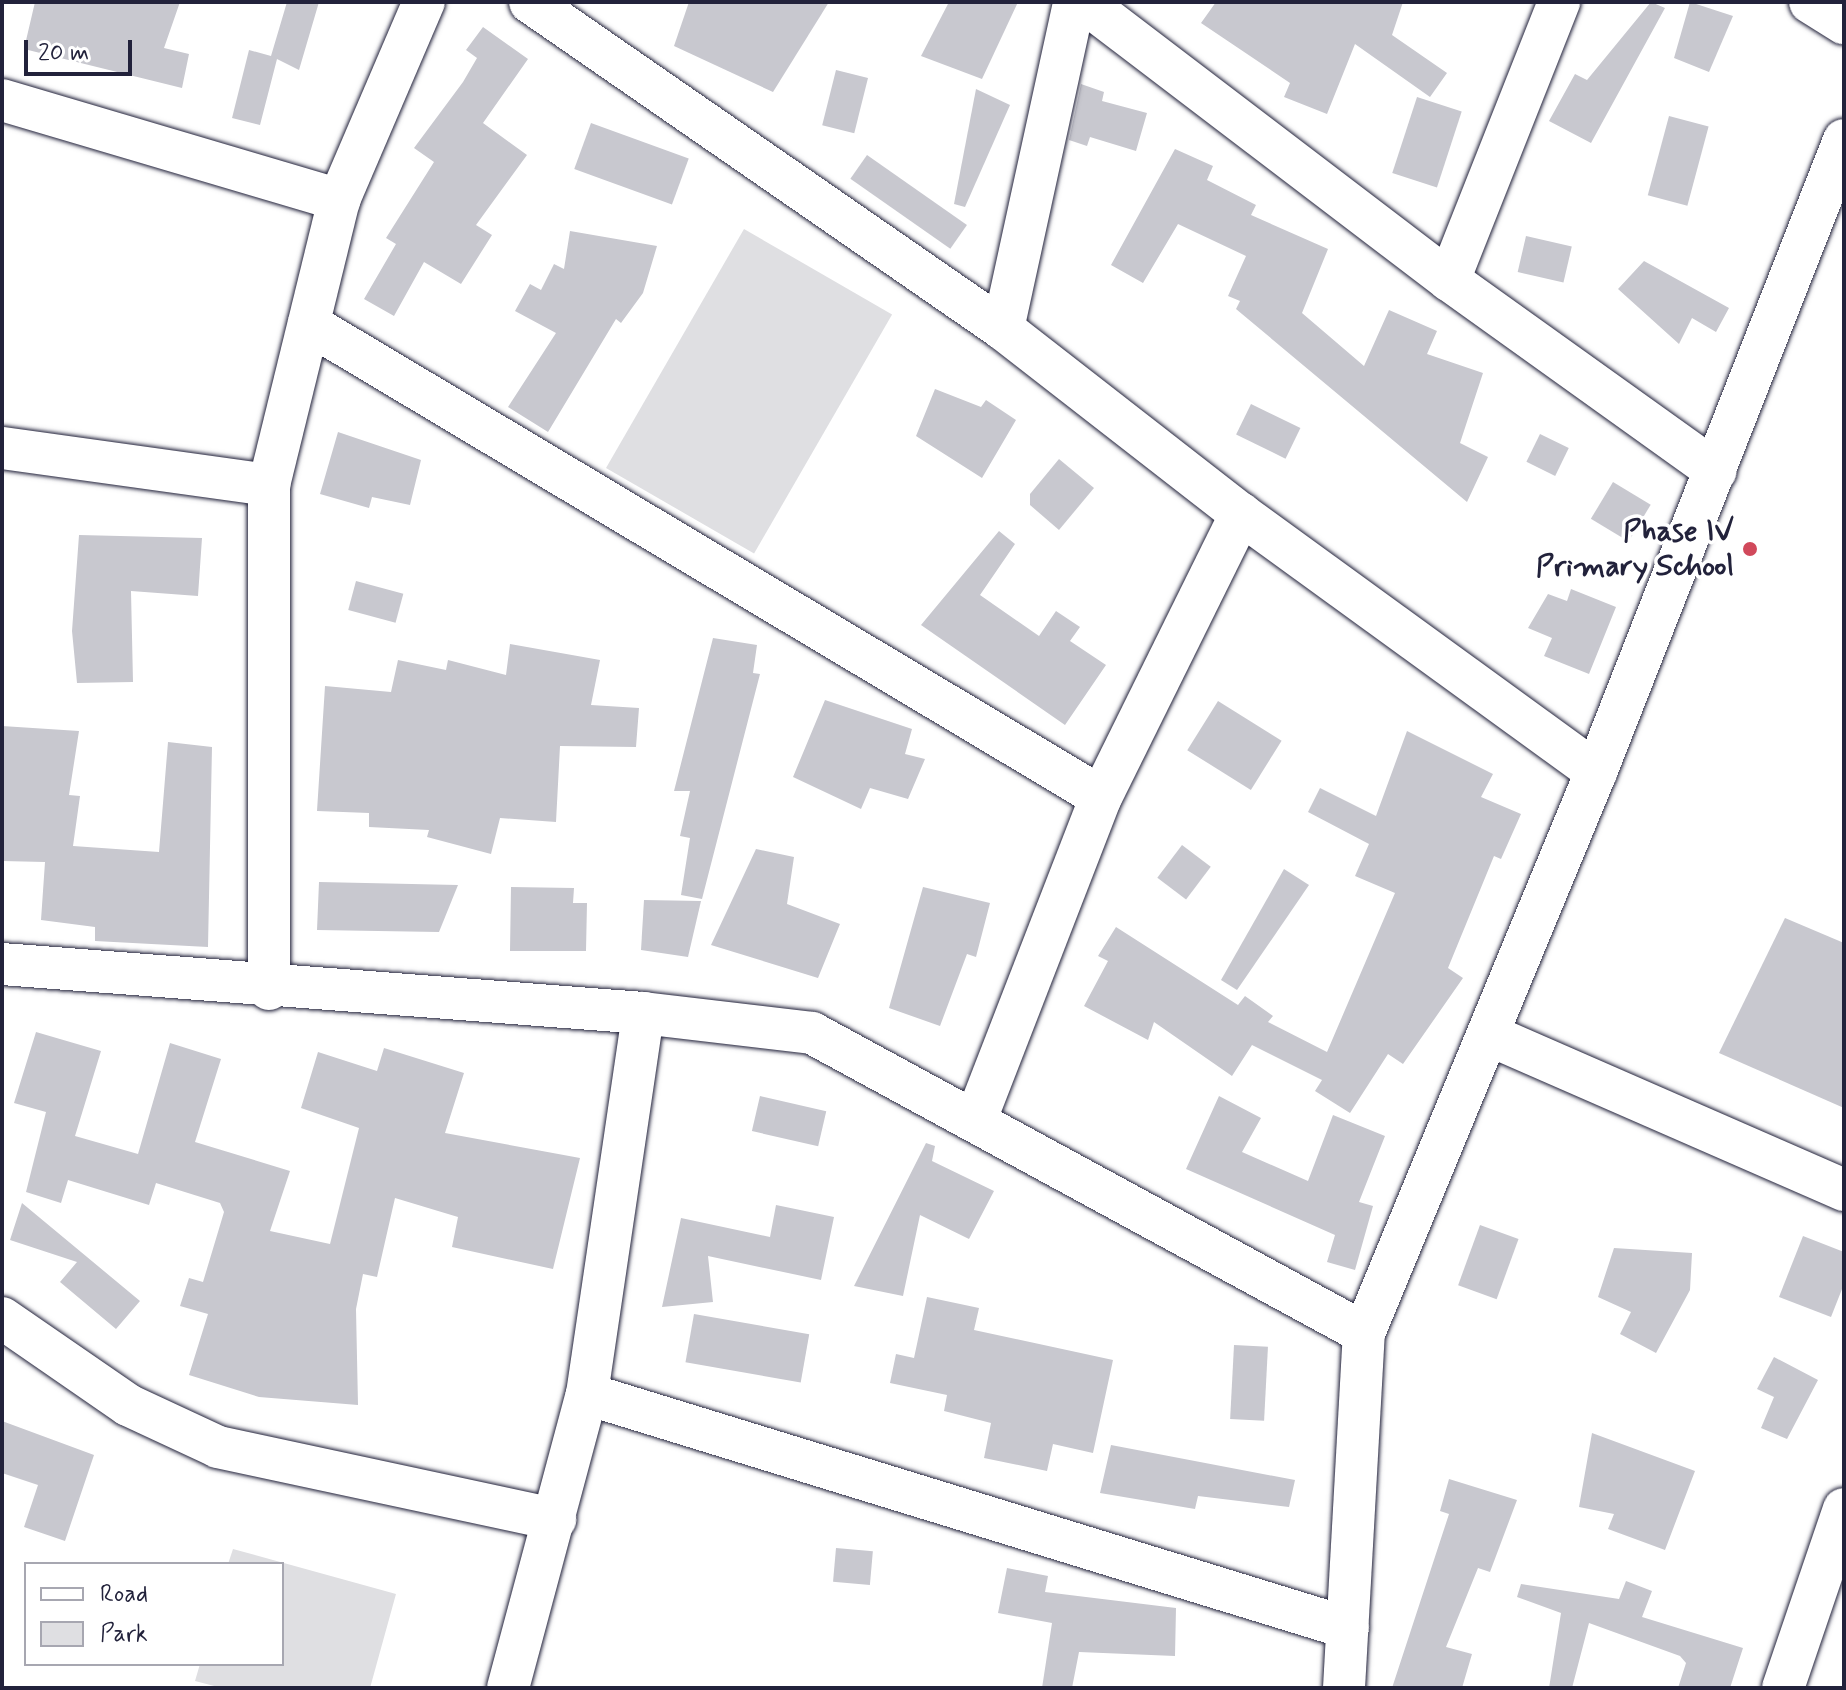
<!DOCTYPE html>
<html>
<head>
<meta charset="utf-8">
<style>
	body { margin:0 }
	#map { position:relative; width:1846px; height:1690px; overflow:hidden; background:#fff; font-family:Mynerve,sans-serif }
	div>[style] { position:absolute }
	.green>* { inset:0; background:#dfdfe2; transform-origin:0 0 }
	.building>* { inset:0; background:#c8c8cf; transform-origin:0 0 }
	.roads { filter:drop-shadow(0 0 2px #22223b) drop-shadow(0 0 2px #22223b) }
	.street>* { height:42px; margin:-21px; padding:0 21px; transform-origin:21px; border-radius:21px; background:#fff }
	.dots>* { width:22px; height:22px; translate:-50% -50%; box-sizing:border-box; border:4px solid #fff; border-radius:50% }
	span { translate:-50% -50%; white-space:nowrap; text-align:center; line-height:1.15; -webkit-text-stroke:7px #fff; paint-order:stroke }
	.poi-label { font-size:30px; color:#22223b; font-weight:700 }
	.right { translate:-100% -50%; text-align:right }
	.frame { position:absolute; inset:0; border:4px solid #22223b; pointer-events:none }
	.legend { position:absolute; left:24px; top:1562px; width:260px; height:104px; box-sizing:border-box; background:#fff; border:2px solid #a7a7b1; margin:0; padding:10px 14px; list-style:none; font-size:24px; color:#22223b }
	.legend li { display:flex; align-items:center; gap:16px; height:40px }
	.legend b { width:40px; border:2px solid #a7a7b1 }
	.scale { position:absolute; left:24px; top:40px; width:108px; height:36px; box-sizing:border-box; border:4px solid #22223b; border-top:0; padding-left:10px; font-size:24px; line-height:28px; white-space:nowrap; color:#22223b; -webkit-text-stroke:6px #fff; paint-order:stroke }
</style>
</head>
<body>
<div id="map">
	<div class="green">
		<div style="left:744px;top:229px;width:171px;height:276px;rotate:30deg"></div>
		<div style="clip-path:polygon(233px 1549px,396px 1594px,370px 1688px,222px 1688px,195px 1681px,200px 1664px,282px 1664px,282px 1564px,228px 1564px)"></div>
	</div>
	<div class="building">
		<div style="clip-path:polygon(35px 2px,180px 2px,164px 48px,189px 54px,182px 88px,24px 49px)"></div>
		<div style="clip-path:polygon(287px 2px,319px 2px,299px 70px,277px 59px,260px 125px,232px 118px,249px 50px,271px 56px)"></div>
		<div style="clip-path:polygon(689px 2px,829px 2px,773px 92px,674px 46px)"></div>
		<div style="clip-path:polygon(949px 2px,1018px 2px,982px 79px,921px 56px)"></div>
		<div style="clip-path:polygon(1216px 2px,1403px 2px,1392px 35px,1447px 73px,1430px 97px,1355px 44px,1327px 114px,1284px 97px,1290px 83px,1201px 23px)"></div>
		<div style="clip-path:polygon(1651px 2px,1665px 8px,1591px 143px,1549px 121px,1575px 74px,1587px 80px)"></div>
		<div style="clip-path:polygon(1690px 2px,1733px 16px,1709px 72px,1674px 58px)"></div>
		<div style="clip-path:polygon(483px 27px,528px 59px,483px 123px,527px 155px,476px 225px,492px 235px,461px 284px,424px 262px,394px 316px,364px 299px,396px 244px,386px 238px,434px 162px,414px 148px,463px 82px,477px 58px,466px 50px)"></div>
		<div style="left:836px;top:70px;width:33px;height:57px;rotate:14deg"></div>
		<div style="clip-path:polygon(1081px 84px,1104px 92px,1102px 101px,1147px 113px,1136px 151px,1090px 137px,1087px 146px,1069px 140px)"></div>
		<div style="clip-path:polygon(976px 89px,1010px 105px,965px 207px,954px 204px)"></div>
		<div style="left:1417px;top:97px;width:47px;height:80px;rotate:18deg"></div>
		<div style="left:1669px;top:116px;width:41px;height:82px;rotate:15deg"></div>
		<div style="left:591px;top:123px;width:104px;height:49px;rotate:20deg"></div>
		<div style="clip-path:polygon(1175px 149px,1213px 166px,1207px 180px,1256px 205px,1251px 215px,1328px 249px,1302px 313px,1364px 366px,1389px 310px,1437px 331px,1427px 354px,1483px 373px,1460px 443px,1488px 457px,1467px 502px,1236px 309px,1240px 301px,1228px 296px,1246px 256px,1178px 224px,1143px 283px,1111px 265px)"></div>
		<div style="left:867px;top:155px;width:122px;height:29px;rotate:35deg"></div>
		<div style="clip-path:polygon(570px 231px,657px 246px,643px 293px,621px 323px,616px 319px,548px 432px,508px 407px,556px 333px,515px 311px,530px 284px,541px 290px,554px 264px,564px 269px)"></div>
		<div style="left:1526px;top:236px;width:47px;height:37px;rotate:13deg"></div>
		<div style="clip-path:polygon(1644px 261px,1729px 308px,1716px 332px,1692px 318px,1679px 344px,1618px 289px)"></div>
		<div style="clip-path:polygon(935px 389px,981px 407px,986px 400px,1016px 420px,982px 478px,916px 436px)"></div>
		<div style="left:1251px;top:404px;width:55px;height:34px;rotate:26deg"></div>
		<div style="clip-path:polygon(338px 432px,421px 460px,410px 505px,372px 497px,369px 508px,320px 494px)"></div>
		<div style="left:1540px;top:434px;width:32px;height:31px;rotate:26deg"></div>
		<div style="clip-path:polygon(1059px 459px,1094px 488px,1059px 530px,1030px 505px,1030px 494px)"></div>
		<div style="left:1613px;top:482px;width:44px;height:43px;rotate:31deg"></div>
		<div style="clip-path:polygon(999px 531px,1015px 544px,980px 595px,1039px 636px,1056px 611px,1080px 627px,1070px 641px,1106px 665px,1065px 725px,921px 625px)"></div>
		<div style="clip-path:polygon(79px 535px,202px 538px,198px 596px,131px 591px,133px 682px,77px 683px,72px 631px)"></div>
		<div style="left:356px;top:581px;width:49px;height:30px;rotate:15deg"></div>
		<div style="clip-path:polygon(1571px 589px,1616px 607px,1589px 674px,1544px 656px,1552px 638px,1528px 628px,1548px 594px,1567px 601px)"></div>
		<div style="clip-path:polygon(713px 638px,757px 645px,753px 673px,760px 674px,702px 899px,681px 895px,690px 838px,680px 836px,690px 791px,674px 791px)"></div>
		<div style="clip-path:polygon(510px 644px,600px 660px,591px 705px,639px 708px,636px 747px,560px 746px,556px 822px,500px 818px,491px 854px,427px 837px,429px 830px,369px 827px,369px 813px,317px 811px,325px 686px,391px 692px,398px 660px,446px 670px,448px 660px,506px 675px)"></div>
		<div style="clip-path:polygon(825px 700px,912px 729px,905px 754px,925px 759px,908px 799px,870px 788px,861px 809px,793px 777px)"></div>
		<div style="left:1218px;top:701px;width:75px;height:58px;rotate:32deg"></div>
		<div style="clip-path:polygon(2px 726px,79px 731px,69px 795px,80px 796px,73px 846px,159px 852px,168px 742px,212px 747px,208px 947px,95px 941px,95px 927px,41px 920px,45px 862px,2px 861px)"></div>
		<div style="clip-path:polygon(1407px 731px,1493px 774px,1481px 797px,1521px 814px,1501px 859px,1494px 856px,1448px 968px,1463px 978px,1403px 1064px,1388px 1054px,1350px 1113px,1315px 1091px,1322px 1080px,1252px 1045px,1232px 1076px,1154px 1022px,1148px 1040px,1084px 1006px,1108px 961px,1098px 956px,1116px 927px,1238px 1005px,1245px 996px,1273px 1016px,1268px 1022px,1327px 1052px,1395px 893px,1355px 876px,1369px 844px,1308px 812px,1320px 788px,1376px 816px)"></div>
		<div style="left:1182px;top:845px;width:36px;height:41px;rotate:37deg"></div>
		<div style="clip-path:polygon(756px 849px,794px 857px,787px 904px,840px 924px,818px 978px,711px 945px)"></div>
		<div style="clip-path:polygon(1284px 869px,1309px 885px,1237px 990px,1221px 980px)"></div>
		<div style="clip-path:polygon(319px 882px,458px 885px,439px 932px,317px 930px)"></div>
		<div style="clip-path:polygon(511px 887px,574px 888px,573px 903px,587px 903px,586px 951px,510px 951px)"></div>
		<div style="clip-path:polygon(923px 887px,990px 903px,976px 957px,967px 954px,940px 1026px,889px 1008px)"></div>
		<div style="clip-path:polygon(644px 900px,701px 901px,688px 957px,641px 950px)"></div>
		<div style="clip-path:polygon(1785px 918px,1844px 943px,1844px 1108px,1719px 1053px)"></div>
		<div style="clip-path:polygon(36px 1032px,101px 1051px,75px 1136px,138px 1154px,170px 1043px,221px 1059px,195px 1142px,290px 1171px,270px 1231px,330px 1244px,359px 1128px,301px 1108px,318px 1052px,377px 1071px,384px 1048px,464px 1073px,445px 1133px,580px 1158px,553px 1269px,452px 1247px,458px 1217px,395px 1198px,377px 1277px,363px 1274px,356px 1309px,358px 1405px,259px 1397px,189px 1375px,208px 1314px,180px 1306px,189px 1278px,203px 1282px,224px 1212px,220px 1203px,156px 1183px,149px 1205px,68px 1180px,61px 1203px,26px 1192px,46px 1112px,14px 1103px)"></div>
		<div style="left:760px;top:1096px;width:68px;height:36px;rotate:13deg"></div>
		<div style="clip-path:polygon(1219px 1096px,1261px 1118px,1242px 1152px,1308px 1181px,1333px 1115px,1385px 1136px,1359px 1202px,1373px 1206px,1355px 1270px,1327px 1262px,1335px 1235px,1186px 1169px)"></div>
		<div style="clip-path:polygon(926px 1143px,935px 1146px,932px 1161px,994px 1191px,969px 1239px,920px 1215px,903px 1296px,854px 1286px)"></div>
		<div style="clip-path:polygon(22px 1203px,140px 1301px,116px 1329px,60px 1282px,77px 1262px,10px 1240px)"></div>
		<div style="clip-path:polygon(776px 1205px,834px 1217px,821px 1280px,708px 1256px,713px 1302px,662px 1307px,681px 1218px,770px 1237px)"></div>
		<div style="left:1480px;top:1225px;width:41px;height:64px;rotate:20deg"></div>
		<div style="clip-path:polygon(1803px 1236px,1844px 1252px,1844px 1284px,1831px 1317px,1779px 1297px)"></div>
		<div style="clip-path:polygon(1614px 1248px,1692px 1253px,1690px 1290px,1656px 1353px,1620px 1334px,1631px 1312px,1598px 1297px)"></div>
		<div style="clip-path:polygon(927px 1297px,979px 1308px,974px 1330px,1113px 1360px,1093px 1453px,1053px 1444px,1047px 1471px,984px 1458px,991px 1423px,944px 1411px,947px 1395px,890px 1383px,896px 1354px,914px 1358px)"></div>
		<div style="left:694px;top:1314px;width:117px;height:49px;rotate:10deg"></div>
		<div style="left:1234px;top:1345px;width:34px;height:74px;rotate:3deg"></div>
		<div style="clip-path:polygon(1774px 1357px,1818px 1380px,1787px 1439px,1761px 1428px,1774px 1397px,1757px 1389px)"></div>
		<div style="clip-path:polygon(2px 1421px,94px 1455px,65px 1541px,24px 1527px,38px 1485px,2px 1473px)"></div>
		<div style="clip-path:polygon(1592px 1433px,1695px 1471px,1665px 1550px,1608px 1529px,1614px 1514px,1579px 1507px)"></div>
		<div style="clip-path:polygon(1111px 1445px,1295px 1480px,1289px 1507px,1198px 1496px,1195px 1509px,1100px 1493px)"></div>
		<div style="clip-path:polygon(1449px 1479px,1517px 1500px,1490px 1572px,1478px 1568px,1446px 1647px,1472px 1654px,1462px 1688px,1392px 1688px,1449px 1514px,1440px 1511px)"></div>
		<div style="left:836px;top:1548px;width:37px;height:34px;rotate:5deg"></div>
		<div style="clip-path:polygon(1007px 1568px,1048px 1576px,1045px 1592px,1176px 1608px,1175px 1656px,1079px 1652px,1072px 1688px,1042px 1688px,1052px 1623px,998px 1613px)"></div>
		<div style="clip-path:polygon(1626px 1581px,1652px 1591px,1642px 1617px,1743px 1648px,1730px 1688px,1678px 1688px,1686px 1663px,1680px 1656px,1589px 1623px,1572px 1688px,1549px 1688px,1561px 1613px,1517px 1597px,1521px 1584px,1619px 1599px)"></div>
	</div>
	<div class="roads">
		<div class="street">
			<div style="left:530px;top:2px;width:575px;rotate:34.66deg"></div>
			<div style="left:1003px;top:329px;width:301px;rotate:37.9deg"></div>
			<div style="left:1241px;top:514px;width:439px;rotate:36deg"></div>
			<div style="left:1084px;top:2px;width:459px;rotate:37.3deg"></div>
			<div style="left:1449px;top:280px;width:328px;rotate:35.6deg"></div>
			<div style="left:1810px;top:2px;width:40px;rotate:32deg"></div>
			<div style="left:2px;top:100px;width:352px;rotate:16.5deg"></div>
			<div style="left:1449px;top:280px;width:299px;rotate:-68.4deg"></div>
			<div style="left:309px;top:324px;width:922px;rotate:30.85deg"></div>
			<div style="left:1003px;top:329px;width:335px;rotate:-77.7deg"></div>
			<div style="left:2px;top:448px;width:270px;rotate:7.9deg"></div>
			<div style="left:2px;top:964px;width:643px;rotate:4.37deg"></div>
			<div style="left:643px;top:1013px;width:170px;rotate:6.7deg"></div>
			<div style="left:812px;top:1033px;width:628px;rotate:28.52deg"></div>
			<div style="left:269px;top:989px;width:504px;rotate:-90deg"></div>
			<div style="left:269px;top:485px;width:293px;rotate:-76.2deg"></div>
			<div style="left:339px;top:200px;width:215px;rotate:-66.8deg"></div>
			<div style="left:1489px;top:1035px;width:387px;rotate:23.6deg"></div>
			<div style="left:976px;top:1119px;width:345px;rotate:-68.8deg"></div>
			<div style="left:1101px;top:797px;width:316px;rotate:-63.7deg"></div>
			<div style="left:2px;top:1318px;width:153px;rotate:34.6deg"></div>
			<div style="left:128px;top:1405px;width:99px;rotate:25deg"></div>
			<div style="left:218px;top:1447px;width:345px;rotate:12.1deg"></div>
			<div style="left:587px;top:1394px;width:796px;rotate:17.09deg"></div>
			<div style="left:508px;top:1688px;width:304px;rotate:-75deg"></div>
			<div style="left:587px;top:1394px;width:385px;rotate:-81.6deg"></div>
			<div style="left:1344px;top:1688px;width:356px;rotate:-86.8deg"></div>
			<div style="left:1364px;top:1333px;width:607px;rotate:-67.53deg"></div>
			<div style="left:1596px;top:772px;width:679px;rotate:-68.57deg"></div>
			<div style="left:1783px;top:1688px;width:189px;rotate:-71.2deg"></div>
		</div>
	</div>
	<div class="dots">
		<div style="left:1750px;top:549px;background:#d1495b"></div>
	</div>
	<div class="poi-label">
		<span class="right" style="left:1734px;top:549px">Phase IV<br>Primary School</span>
	</div>
	<div class="frame"></div>
	<ul class="legend">
	<li><b style="height:10px;background:#fff"></b>Road</li>
	<li><b style="height:22px;background:#dfdfe2"></b>Park</li>
	</ul>
	<div class="scale">20 m</div>
</div>
</body>
</html>
